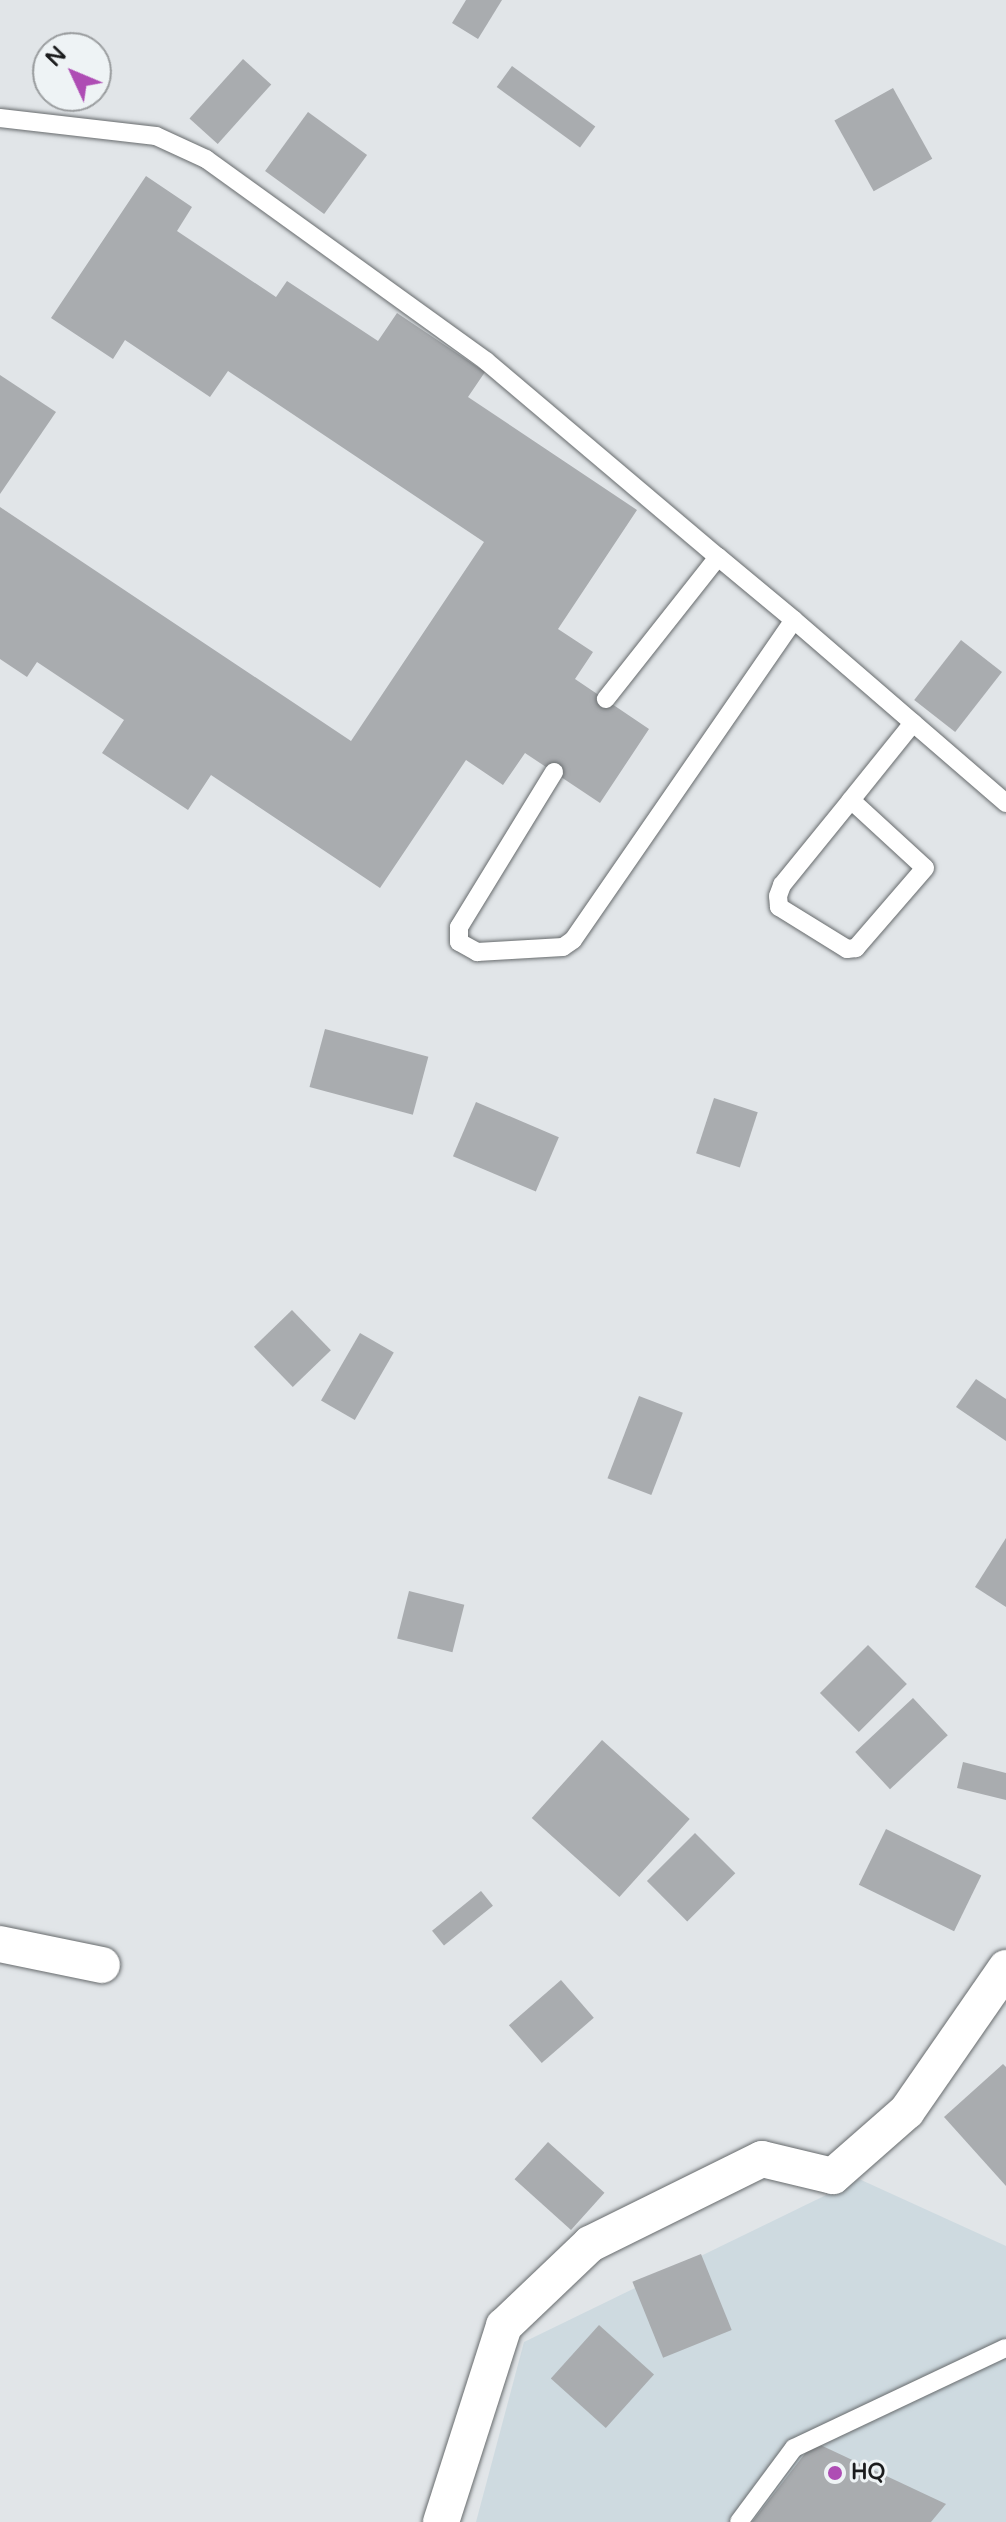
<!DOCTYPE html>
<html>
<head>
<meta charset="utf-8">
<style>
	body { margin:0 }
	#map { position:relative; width:1006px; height:2522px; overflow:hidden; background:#e1e5e8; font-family:"Varela Round",sans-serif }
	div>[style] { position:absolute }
	.built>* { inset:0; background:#cedae0 }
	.building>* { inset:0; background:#a9acaf; transform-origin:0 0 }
	.roads { filter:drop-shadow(0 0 2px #676b6d) drop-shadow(0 0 2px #676b6d) }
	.service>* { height:18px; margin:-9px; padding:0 9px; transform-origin:9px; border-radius:9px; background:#fff }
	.minor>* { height:36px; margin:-18px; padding:0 18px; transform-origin:18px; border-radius:18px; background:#fff }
	.dots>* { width:22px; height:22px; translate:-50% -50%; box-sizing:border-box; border:4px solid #eef3f5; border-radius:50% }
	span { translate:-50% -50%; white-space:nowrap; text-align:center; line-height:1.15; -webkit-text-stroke:6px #eef3f5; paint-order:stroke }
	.poi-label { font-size:22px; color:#1b1c1d; font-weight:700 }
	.left { translate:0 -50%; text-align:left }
	.north { position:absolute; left:32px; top:32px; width:80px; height:80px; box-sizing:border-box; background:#eef3f5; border:2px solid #9a9d9f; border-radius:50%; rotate:314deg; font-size:22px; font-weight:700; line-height:32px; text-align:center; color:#1b1c1d }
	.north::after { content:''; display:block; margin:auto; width:28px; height:36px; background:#ae4db4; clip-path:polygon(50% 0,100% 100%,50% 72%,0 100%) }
</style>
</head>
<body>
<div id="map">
	<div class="built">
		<div style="clip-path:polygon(859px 2179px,1006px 2246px,1006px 2522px,476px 2522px,524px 2342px)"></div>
	</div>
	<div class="building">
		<div style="clip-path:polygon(466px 0,502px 0,478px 39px,452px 23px)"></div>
		<div style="left:243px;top:59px;width:38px;height:80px;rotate:42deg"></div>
		<div style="left:512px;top:66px;width:103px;height:26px;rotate:36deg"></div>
		<div style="left:893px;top:88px;width:81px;height:67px;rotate:61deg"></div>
		<div style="left:308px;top:112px;width:73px;height:73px;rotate:36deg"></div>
		<div style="clip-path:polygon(146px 176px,192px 207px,177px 231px,276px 297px,287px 281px,378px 341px,397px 313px,485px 372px,468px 397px,637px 510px,558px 629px,593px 652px,575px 679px,649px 729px,600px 803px,525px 753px,503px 785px,466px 760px,380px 888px,211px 775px,188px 810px,102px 753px,124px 720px,37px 662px,27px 677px,0 659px,0 507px,351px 741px,484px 542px,228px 371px,210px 397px,125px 340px,113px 359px,51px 318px)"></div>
		<div style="clip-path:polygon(0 375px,56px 412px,0 494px)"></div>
		<div style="left:961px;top:640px;width:52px;height:76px;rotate:38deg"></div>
		<div style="left:325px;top:1029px;width:107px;height:60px;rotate:15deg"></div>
		<div style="left:714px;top:1098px;width:46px;height:58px;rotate:18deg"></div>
		<div style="left:476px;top:1102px;width:90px;height:59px;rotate:23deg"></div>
		<div style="left:292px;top:1310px;width:56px;height:53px;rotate:46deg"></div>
		<div style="left:360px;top:1333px;width:39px;height:78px;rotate:30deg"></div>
		<div style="clip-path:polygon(976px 1379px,1006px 1399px,1006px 1441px,956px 1407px)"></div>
		<div style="left:639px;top:1396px;width:47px;height:88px;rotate:21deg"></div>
		<div style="clip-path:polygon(1006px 1538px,1006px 1607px,975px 1587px)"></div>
		<div style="left:409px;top:1591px;width:57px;height:49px;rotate:14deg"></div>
		<div style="left:868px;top:1645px;width:55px;height:68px;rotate:45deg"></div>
		<div style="left:913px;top:1698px;width:51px;height:79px;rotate:47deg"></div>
		<div style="left:602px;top:1740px;width:118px;height:105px;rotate:42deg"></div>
		<div style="clip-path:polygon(963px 1762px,1006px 1773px,1006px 1800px,957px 1788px)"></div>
		<div style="left:886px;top:1829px;width:106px;height:62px;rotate:26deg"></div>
		<div style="left:695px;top:1833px;width:57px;height:68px;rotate:45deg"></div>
		<div style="left:481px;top:1891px;width:19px;height:63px;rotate:51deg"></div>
		<div style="left:561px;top:1980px;width:50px;height:69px;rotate:49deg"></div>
		<div style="clip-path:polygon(1003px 2064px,1006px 2067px,1006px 2186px,944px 2117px)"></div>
		<div style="left:548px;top:2142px;width:76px;height:50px;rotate:42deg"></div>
		<div style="left:701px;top:2254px;width:82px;height:74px;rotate:68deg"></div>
		<div style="left:599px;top:2325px;width:74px;height:72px;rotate:42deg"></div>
		<div style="clip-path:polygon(814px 2442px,946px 2504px,931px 2522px,752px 2522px)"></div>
	</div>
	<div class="roads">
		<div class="service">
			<div style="left:0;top:118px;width:157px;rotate:6.6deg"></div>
			<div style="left:156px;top:136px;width:55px;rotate:24.7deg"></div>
			<div style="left:206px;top:159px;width:345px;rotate:35.8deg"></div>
			<div style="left:486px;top:361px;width:304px;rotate:40.2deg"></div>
			<div style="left:794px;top:620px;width:280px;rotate:40.8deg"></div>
			<div style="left:554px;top:772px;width:182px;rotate:121.5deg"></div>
			<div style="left:459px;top:927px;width:15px;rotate:90deg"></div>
			<div style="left:459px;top:942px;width:21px;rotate:29deg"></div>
			<div style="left:477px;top:952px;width:86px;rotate:-3.3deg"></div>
			<div style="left:563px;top:947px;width:12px;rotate:-35deg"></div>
			<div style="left:573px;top:940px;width:389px;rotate:-55.4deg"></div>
			<div style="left:794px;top:620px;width:99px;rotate:-140.3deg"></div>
			<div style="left:718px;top:557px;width:181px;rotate:128.3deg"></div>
			<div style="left:851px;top:800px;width:100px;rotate:42.6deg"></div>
			<div style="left:925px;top:868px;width:106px;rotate:130.8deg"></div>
			<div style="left:856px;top:948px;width:9px;rotate:174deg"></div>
			<div style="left:847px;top:949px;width:80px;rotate:-148.3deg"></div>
			<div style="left:779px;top:907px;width:11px;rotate:-95deg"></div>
			<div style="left:778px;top:896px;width:12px;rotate:-70deg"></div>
			<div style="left:782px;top:885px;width:109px;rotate:-50.9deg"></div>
			<div style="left:851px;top:800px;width:99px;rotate:-51.2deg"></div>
			<div style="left:739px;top:2522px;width:92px;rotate:-53.4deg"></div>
			<div style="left:794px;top:2448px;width:234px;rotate:-25.3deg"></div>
		</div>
		<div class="minor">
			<div style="left:0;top:1944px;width:104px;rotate:11.6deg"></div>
			<div style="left:441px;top:2522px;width:206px;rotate:-72.2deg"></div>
			<div style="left:504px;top:2326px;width:119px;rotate:-43.6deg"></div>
			<div style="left:590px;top:2244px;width:192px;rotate:-26.3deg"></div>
			<div style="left:762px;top:2159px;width:73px;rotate:13.5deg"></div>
			<div style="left:833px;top:2176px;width:98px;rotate:-41.3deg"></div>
			<div style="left:907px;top:2111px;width:174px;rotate:-55.3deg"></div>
		</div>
	</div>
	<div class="dots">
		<div style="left:835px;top:2473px;background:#ae4db4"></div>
	</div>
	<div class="poi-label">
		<span class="left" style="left:851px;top:2473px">HQ</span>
	</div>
	<div class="north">N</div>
</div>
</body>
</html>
